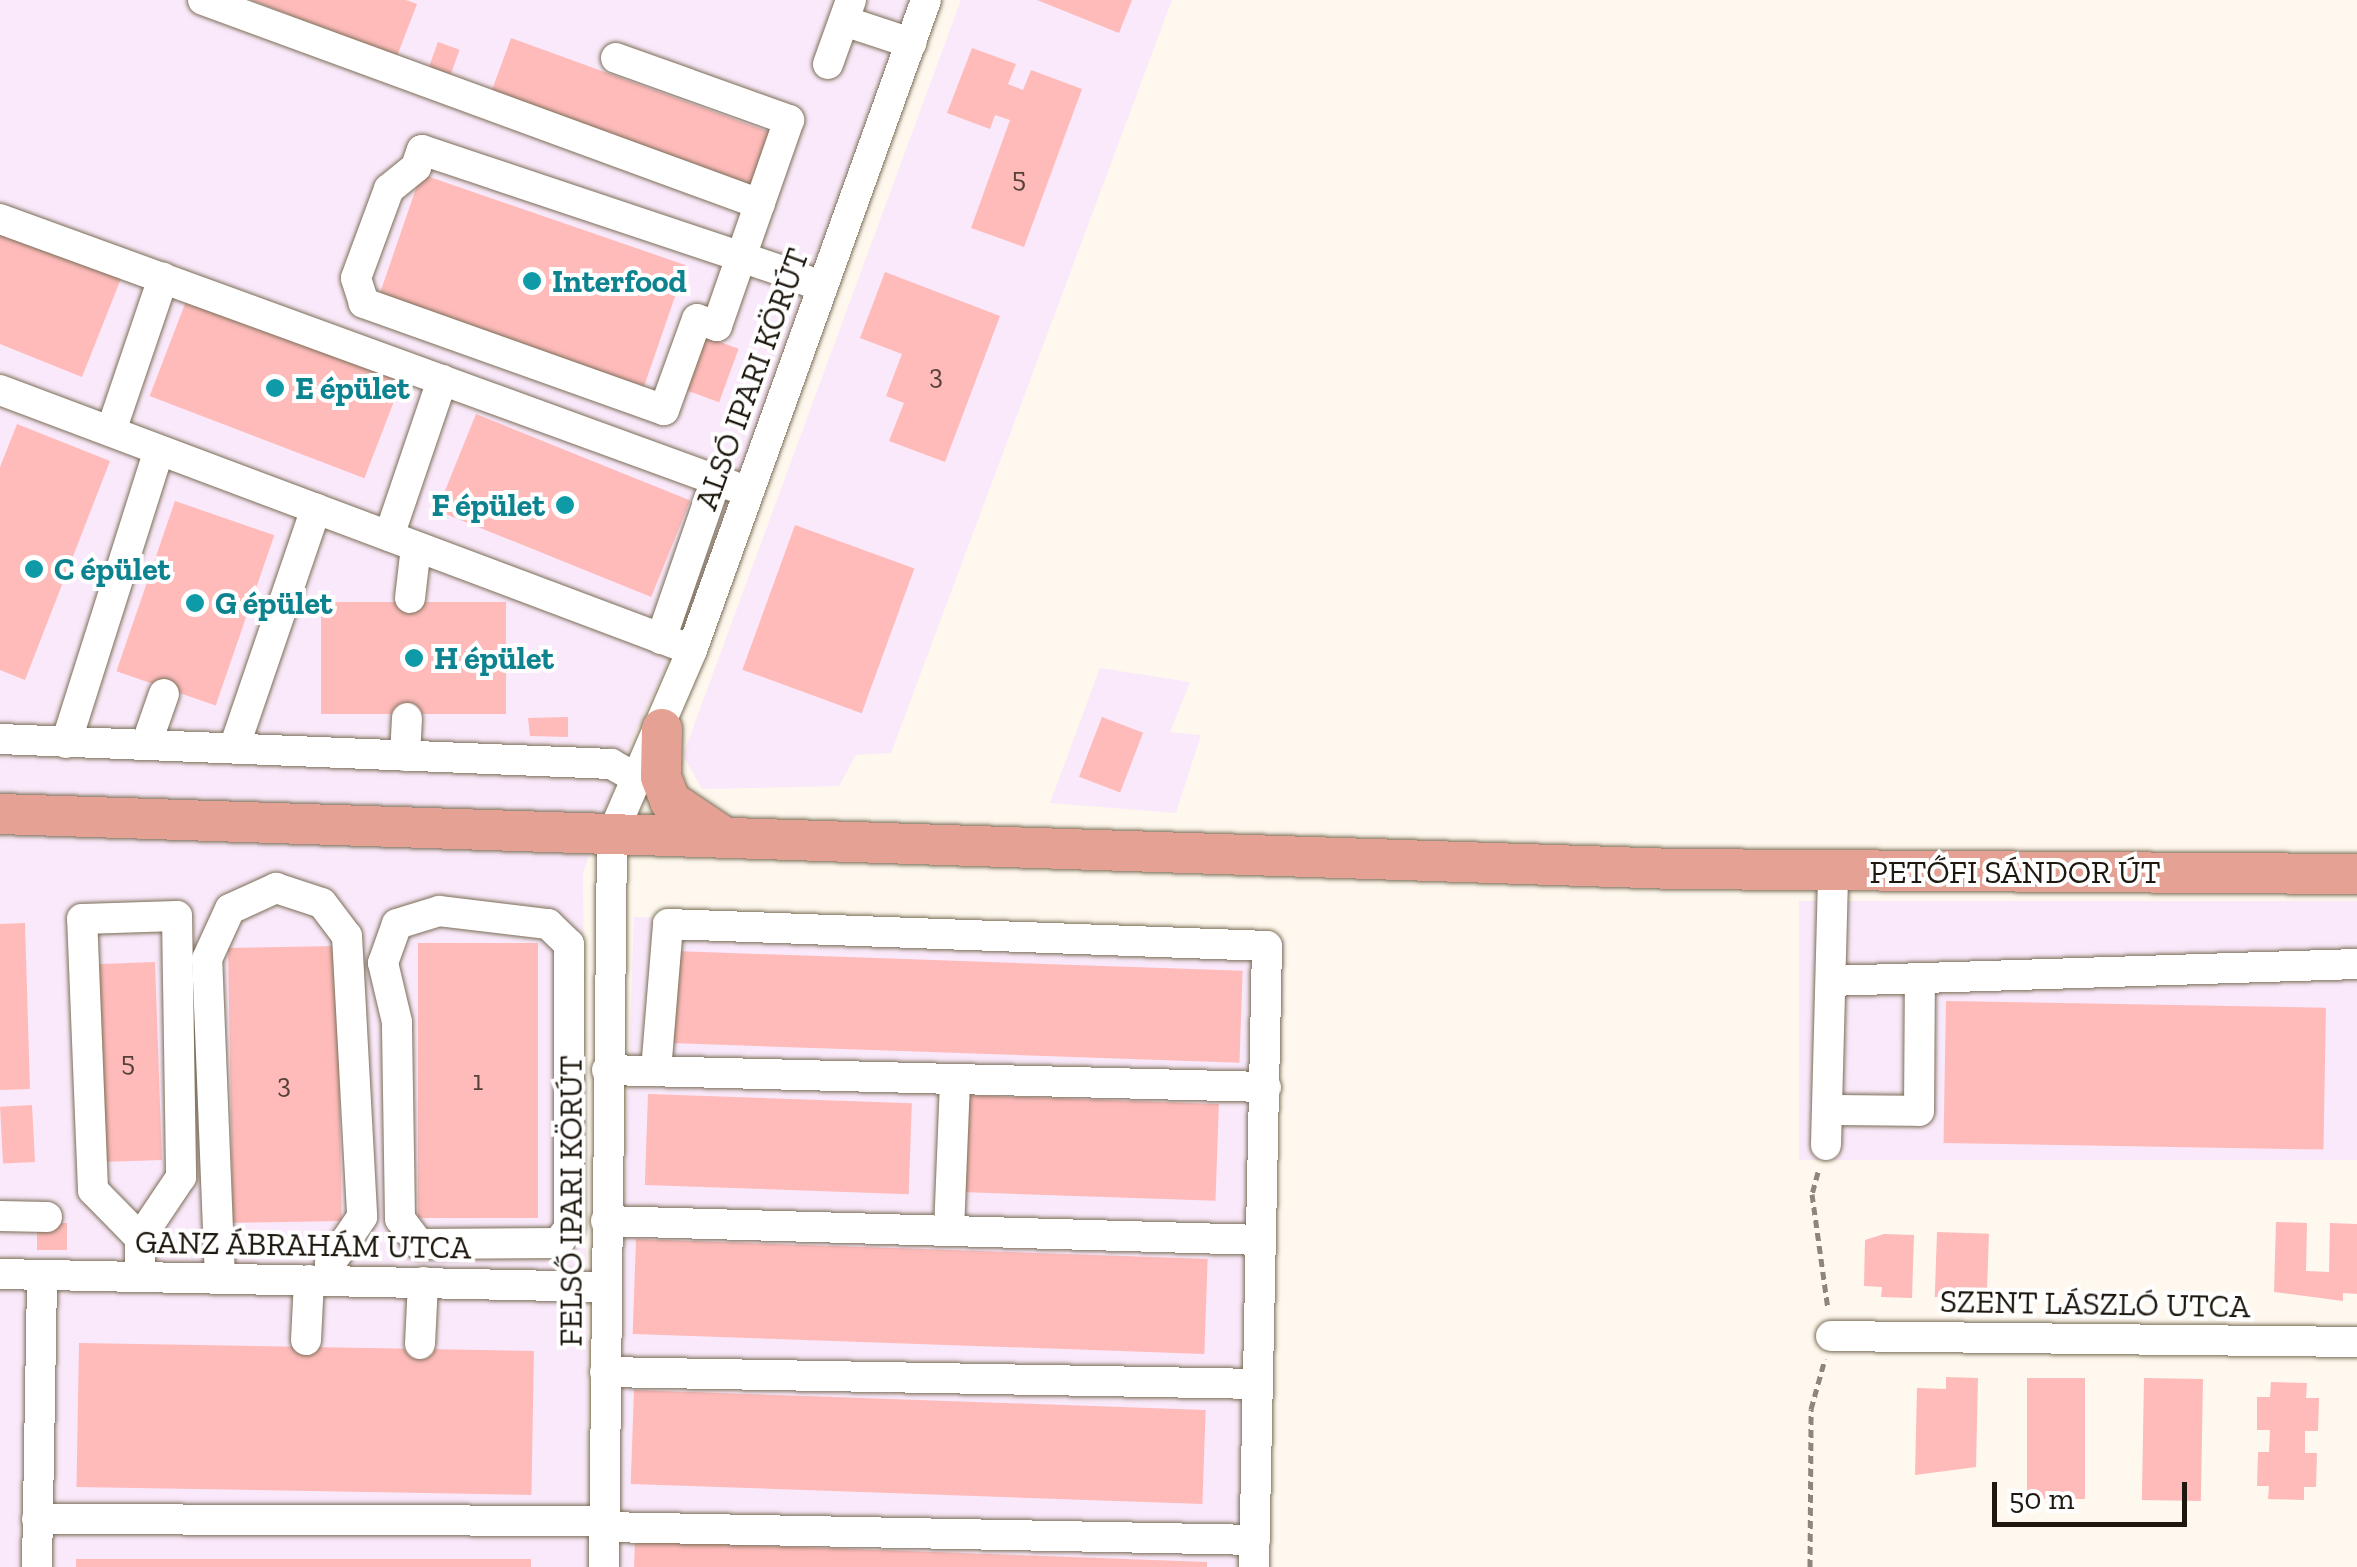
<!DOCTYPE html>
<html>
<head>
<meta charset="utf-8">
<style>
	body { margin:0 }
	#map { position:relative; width:2357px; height:1567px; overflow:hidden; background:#fef8ee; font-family:"Zilla Slab",serif }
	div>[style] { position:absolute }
	.industrial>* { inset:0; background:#fae9fa; transform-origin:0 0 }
	.building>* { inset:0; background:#febbba; transform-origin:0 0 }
	.path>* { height:5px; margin-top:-2.5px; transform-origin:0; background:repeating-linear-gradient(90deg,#8c867c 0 8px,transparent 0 13px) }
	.roads { filter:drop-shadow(0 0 2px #7b6e57) drop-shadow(0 0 2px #7b6e57) }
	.minor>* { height:30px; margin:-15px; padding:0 15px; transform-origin:15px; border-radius:15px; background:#fff }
	.major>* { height:40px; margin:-20px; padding:0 20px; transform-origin:20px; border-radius:20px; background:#e6a195 }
	.dots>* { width:28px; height:28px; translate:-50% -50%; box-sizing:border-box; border:5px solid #fff; border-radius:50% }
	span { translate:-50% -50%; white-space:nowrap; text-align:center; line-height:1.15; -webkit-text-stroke:8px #fff; paint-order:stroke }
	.number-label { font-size:28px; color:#56413a }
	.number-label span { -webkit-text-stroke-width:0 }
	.culture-label { font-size:32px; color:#0d838f; font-weight:700 }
	.left { translate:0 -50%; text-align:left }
	.right { translate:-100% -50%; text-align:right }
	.street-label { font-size:32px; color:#1e180f }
	.scale { position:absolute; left:1992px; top:1482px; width:195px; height:45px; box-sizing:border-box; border:5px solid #1e180f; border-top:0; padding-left:12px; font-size:30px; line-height:35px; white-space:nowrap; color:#1e180f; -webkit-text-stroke:8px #fff; paint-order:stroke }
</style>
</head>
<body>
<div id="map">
	<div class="industrial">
		<div style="clip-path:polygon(0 0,911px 0,685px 627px,634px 735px,583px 872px,589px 1567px,0 1567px)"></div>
		<div style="clip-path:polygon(961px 0,1172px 0,891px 753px,856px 755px,839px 786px,702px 789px,683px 755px)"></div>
		<div style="clip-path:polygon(1100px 668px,1190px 682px,1170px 732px,1201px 735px,1176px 813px,1050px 803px)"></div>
		<div style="left:1799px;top:901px;width:558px;height:259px"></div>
		<div style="left:634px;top:917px;width:651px;height:650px;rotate:2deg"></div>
	</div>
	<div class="building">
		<div style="clip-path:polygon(251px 0,406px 0,417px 4px,397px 56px)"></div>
		<div style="clip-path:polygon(1037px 0,1132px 0,1119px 33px)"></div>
		<div style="left:511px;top:38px;width:284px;height:56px;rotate:20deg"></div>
		<div style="left:438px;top:42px;width:23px;height:28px;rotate:20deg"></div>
		<div style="clip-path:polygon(972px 48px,1016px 64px,1008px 84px,1023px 90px,1031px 70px,1082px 89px,1024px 247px,971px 228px,1010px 120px,995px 115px,990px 129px,947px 113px)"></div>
		<div style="left:421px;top:174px;width:280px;height:128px;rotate:19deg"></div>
		<div style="clip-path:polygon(0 228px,122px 276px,82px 377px,0 344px)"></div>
		<div style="clip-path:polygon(885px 272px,1000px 316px,945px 462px,889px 441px,904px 403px,886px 396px,902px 354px,860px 338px)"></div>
		<div style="left:188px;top:296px;width:230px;height:107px;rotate:21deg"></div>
		<div style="left:701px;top:335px;width:40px;height:57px;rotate:20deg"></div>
		<div style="left:476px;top:414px;width:231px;height:104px;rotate:22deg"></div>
		<div style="clip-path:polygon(17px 424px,110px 461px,25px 680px,0 670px,0 467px)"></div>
		<div style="left:175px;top:501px;width:105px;height:180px;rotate:19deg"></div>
		<div style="left:795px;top:525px;width:127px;height:154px;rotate:20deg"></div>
		<div style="left:506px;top:602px;width:112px;height:185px;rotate:90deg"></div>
		<div style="clip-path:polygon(568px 717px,568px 737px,530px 736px,528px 718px)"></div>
		<div style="left:1102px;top:717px;width:44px;height:64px;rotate:21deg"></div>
		<div style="clip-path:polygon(25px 923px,30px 1089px,0 1090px,0 924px)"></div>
		<div style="left:418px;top:943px;width:120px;height:275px"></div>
		<div style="left:337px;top:946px;width:275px;height:109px;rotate:89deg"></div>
		<div style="left:674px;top:951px;width:569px;height:92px;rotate:2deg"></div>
		<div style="left:155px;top:962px;width:198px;height:61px;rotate:88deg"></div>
		<div style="left:1946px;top:1001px;width:380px;height:142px;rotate:1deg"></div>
		<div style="left:648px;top:1094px;width:264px;height:91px;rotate:2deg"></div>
		<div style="left:964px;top:1095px;width:255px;height:97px;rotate:2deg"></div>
		<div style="left:32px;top:1105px;width:57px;height:32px;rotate:87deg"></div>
		<div style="clip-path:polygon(2276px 1222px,2307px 1223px,2306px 1271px,2329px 1272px,2330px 1223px,2357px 1224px,2357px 1294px,2343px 1293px,2343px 1301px,2274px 1292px)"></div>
		<div style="left:37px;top:1223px;width:30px;height:27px"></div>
		<div style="left:1937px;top:1232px;width:52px;height:65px;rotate:2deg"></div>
		<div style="clip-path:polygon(1884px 1234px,1914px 1235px,1912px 1298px,1881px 1297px,1882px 1287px,1864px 1286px,1865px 1240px)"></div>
		<div style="left:636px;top:1239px;width:572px;height:95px;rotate:2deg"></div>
		<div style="left:79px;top:1343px;width:455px;height:144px;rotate:1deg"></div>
		<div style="clip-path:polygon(1946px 1377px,1978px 1378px,1976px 1467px,1915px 1475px,1917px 1388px,1946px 1389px)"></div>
		<div style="left:2027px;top:1378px;width:58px;height:121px"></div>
		<div style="left:2144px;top:1378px;width:59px;height:122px;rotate:1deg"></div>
		<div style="clip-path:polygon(2271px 1382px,2307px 1383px,2306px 1398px,2319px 1398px,2318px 1431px,2305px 1431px,2305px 1453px,2317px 1453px,2316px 1487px,2304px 1487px,2304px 1500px,2268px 1499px,2269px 1486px,2257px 1486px,2258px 1452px,2269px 1452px,2270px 1430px,2257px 1430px,2257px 1397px,2270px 1397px)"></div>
		<div style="left:634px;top:1390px;width:572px;height:94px;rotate:2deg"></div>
		<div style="clip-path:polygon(635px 1541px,1207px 1562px,1207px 1567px,634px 1567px)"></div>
		<div style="left:76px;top:1559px;width:455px;height:8px"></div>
	</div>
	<div class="path">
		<div style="left:1818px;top:1172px;width:23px;rotate:105deg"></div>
		<div style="left:1812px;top:1194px;width:116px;rotate:82.1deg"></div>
		<div style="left:1810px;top:1567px;width:158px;rotate:-89.6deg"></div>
		<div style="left:1811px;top:1409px;width:52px;rotate:-74.4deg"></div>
	</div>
	<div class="roads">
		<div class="minor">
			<div style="left:203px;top:0;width:593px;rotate:20.12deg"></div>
			<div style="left:844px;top:21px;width:71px;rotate:18.2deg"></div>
			<div style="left:616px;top:58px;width:184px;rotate:19.7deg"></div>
			<div style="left:789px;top:120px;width:145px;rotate:109.3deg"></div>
			<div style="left:741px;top:257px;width:73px;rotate:109.2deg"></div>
			<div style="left:717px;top:326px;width:21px;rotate:-161deg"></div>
			<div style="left:697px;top:319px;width:97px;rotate:109.9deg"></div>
			<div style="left:664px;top:410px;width:319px;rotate:-160.4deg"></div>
			<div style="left:364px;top:303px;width:26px;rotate:-108deg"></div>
			<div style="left:356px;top:278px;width:95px;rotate:-69.7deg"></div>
			<div style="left:389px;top:189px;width:35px;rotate:-39deg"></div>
			<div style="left:416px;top:167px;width:18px;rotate:-71deg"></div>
			<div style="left:422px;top:150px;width:336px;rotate:18.5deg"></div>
			<div style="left:741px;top:257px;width:46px;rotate:18.8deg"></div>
			<div style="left:785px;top:272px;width:40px;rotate:22deg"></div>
			<div style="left:828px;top:64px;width:68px;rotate:-70.2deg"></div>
			<div style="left:0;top:219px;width:797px;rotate:20.03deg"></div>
			<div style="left:0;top:390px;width:739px;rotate:20.59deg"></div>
			<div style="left:111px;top:431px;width:162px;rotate:-71.2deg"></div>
			<div style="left:389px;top:536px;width:165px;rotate:-71.2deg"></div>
			<div style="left:410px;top:598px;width:51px;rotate:-83.3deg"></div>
			<div style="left:661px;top:639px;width:168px;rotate:-70.9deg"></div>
			<div style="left:0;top:739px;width:612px;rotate:2.34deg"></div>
			<div style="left:611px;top:764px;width:33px;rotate:29deg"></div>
			<div style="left:66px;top:743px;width:307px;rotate:-72.4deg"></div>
			<div style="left:146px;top:745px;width:54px;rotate:-70.6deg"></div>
			<div style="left:234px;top:748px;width:253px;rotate:-71.1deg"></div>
			<div style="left:405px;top:756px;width:38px;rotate:-87deg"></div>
			<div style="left:439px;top:911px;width:110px;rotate:6.8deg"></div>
			<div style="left:548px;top:924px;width:29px;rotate:44deg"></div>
			<div style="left:569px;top:944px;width:284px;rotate:90deg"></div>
			<div style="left:569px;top:1228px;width:19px;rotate:126deg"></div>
			<div style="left:558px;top:1243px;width:139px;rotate:179.6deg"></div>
			<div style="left:419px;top:1244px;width:31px;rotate:-127deg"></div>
			<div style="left:400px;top:1219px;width:197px;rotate:-90.9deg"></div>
			<div style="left:397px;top:1022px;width:61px;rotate:-103.3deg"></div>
			<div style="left:383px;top:963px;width:41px;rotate:-70.3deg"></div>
			<div style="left:397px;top:924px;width:44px;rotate:-17.2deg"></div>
			<div style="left:1831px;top:981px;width:526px;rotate:-1.85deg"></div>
			<div style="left:607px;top:1070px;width:659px;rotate:1.48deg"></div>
			<div style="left:656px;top:1071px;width:147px;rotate:-85.3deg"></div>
			<div style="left:668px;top:924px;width:599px;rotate:2.1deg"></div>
			<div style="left:1267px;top:946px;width:621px;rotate:91.2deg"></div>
			<div style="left:1827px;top:1110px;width:92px;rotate:0.6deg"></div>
			<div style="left:1919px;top:1111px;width:130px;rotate:-89.6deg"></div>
			<div style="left:1826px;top:1145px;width:274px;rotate:-88.5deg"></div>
			<div style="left:0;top:1216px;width:47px;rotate:1.2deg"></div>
			<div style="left:606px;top:1221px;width:655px;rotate:1.66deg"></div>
			<div style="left:949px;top:1231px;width:152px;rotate:-87.7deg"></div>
			<div style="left:140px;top:1238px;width:67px;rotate:-134.4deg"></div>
			<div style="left:93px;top:1190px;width:271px;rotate:-92.3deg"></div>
			<div style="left:82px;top:919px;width:95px;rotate:-1.8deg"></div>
			<div style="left:177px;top:916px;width:261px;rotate:89.1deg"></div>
			<div style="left:181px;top:1177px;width:73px;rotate:123.9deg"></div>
			<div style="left:140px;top:1238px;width:39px;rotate:90deg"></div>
			<div style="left:0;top:1274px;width:605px;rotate:1.23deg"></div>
			<div style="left:220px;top:1279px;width:320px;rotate:-92.3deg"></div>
			<div style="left:207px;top:959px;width:55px;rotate:-65.3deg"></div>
			<div style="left:230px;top:909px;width:51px;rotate:-24.5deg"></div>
			<div style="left:276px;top:888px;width:48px;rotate:18.1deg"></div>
			<div style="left:322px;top:903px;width:41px;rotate:52.9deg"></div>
			<div style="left:347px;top:936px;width:281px;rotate:86.9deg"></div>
			<div style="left:362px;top:1217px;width:57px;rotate:124.2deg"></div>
			<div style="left:330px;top:1264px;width:17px;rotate:93deg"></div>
			<div style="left:1831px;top:1336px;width:526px;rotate:0.65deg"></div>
			<div style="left:306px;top:1340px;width:60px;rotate:-87.1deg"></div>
			<div style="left:420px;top:1344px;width:62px;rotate:-87.2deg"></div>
			<div style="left:605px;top:1372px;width:653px;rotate:1.05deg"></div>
			<div style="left:37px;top:1519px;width:567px;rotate:0.2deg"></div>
			<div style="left:604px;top:1527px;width:651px;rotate:1.14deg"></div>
			<div style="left:37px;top:1567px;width:292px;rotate:-89deg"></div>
			<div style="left:604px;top:1567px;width:732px;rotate:-89.37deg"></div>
			<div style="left:612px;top:835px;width:202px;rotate:-66.6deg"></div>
			<div style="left:692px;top:650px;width:691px;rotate:-70.2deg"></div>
		</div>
		<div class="major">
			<div style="left:662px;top:729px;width:48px;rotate:91.2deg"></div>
			<div style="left:661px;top:777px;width:26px;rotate:69deg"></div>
			<div style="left:670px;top:801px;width:65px;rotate:33.7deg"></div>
			<div style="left:0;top:814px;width:1674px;rotate:1.88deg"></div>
			<div style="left:1673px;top:869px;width:684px;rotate:0.42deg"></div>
		</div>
	</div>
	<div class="dots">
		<div style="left:532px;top:281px;background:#0f9aa8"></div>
		<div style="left:275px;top:388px;background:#0f9aa8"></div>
		<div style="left:565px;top:505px;background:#0f9aa8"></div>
		<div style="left:34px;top:569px;background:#0f9aa8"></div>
		<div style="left:195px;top:603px;background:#0f9aa8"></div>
		<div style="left:414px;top:658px;background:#0f9aa8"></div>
	</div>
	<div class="number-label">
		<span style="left:1019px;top:178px">5</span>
		<span style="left:936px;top:375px">3</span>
		<span style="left:128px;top:1062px">5</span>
		<span style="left:478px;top:1081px">1</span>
		<span style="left:284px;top:1084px">3</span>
	</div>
	<div class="culture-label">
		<span class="left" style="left:552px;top:281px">Interfood</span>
		<span class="left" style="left:295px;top:388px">E épület</span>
		<span class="right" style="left:545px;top:505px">F épület</span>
		<span class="left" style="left:54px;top:569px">C épület</span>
		<span class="left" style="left:215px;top:603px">G épület</span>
		<span class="left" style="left:434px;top:658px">H épület</span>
	</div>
	<div class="street-label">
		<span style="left:752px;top:379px;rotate:-70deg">ALSÓ IPARI KÖRÚT</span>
		<span style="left:2015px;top:872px">PETŐFI SÁNDOR ÚT</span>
		<span style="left:571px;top:1201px;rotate:-90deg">FELSŐ IPARI KÖRÚT</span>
		<span style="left:303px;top:1245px;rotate:1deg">GANZ ÁBRAHÁM UTCA</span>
		<span style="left:2095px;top:1304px;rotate:1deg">SZENT LÁSZLÓ UTCA</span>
	</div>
	<div class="scale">50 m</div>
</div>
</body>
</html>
